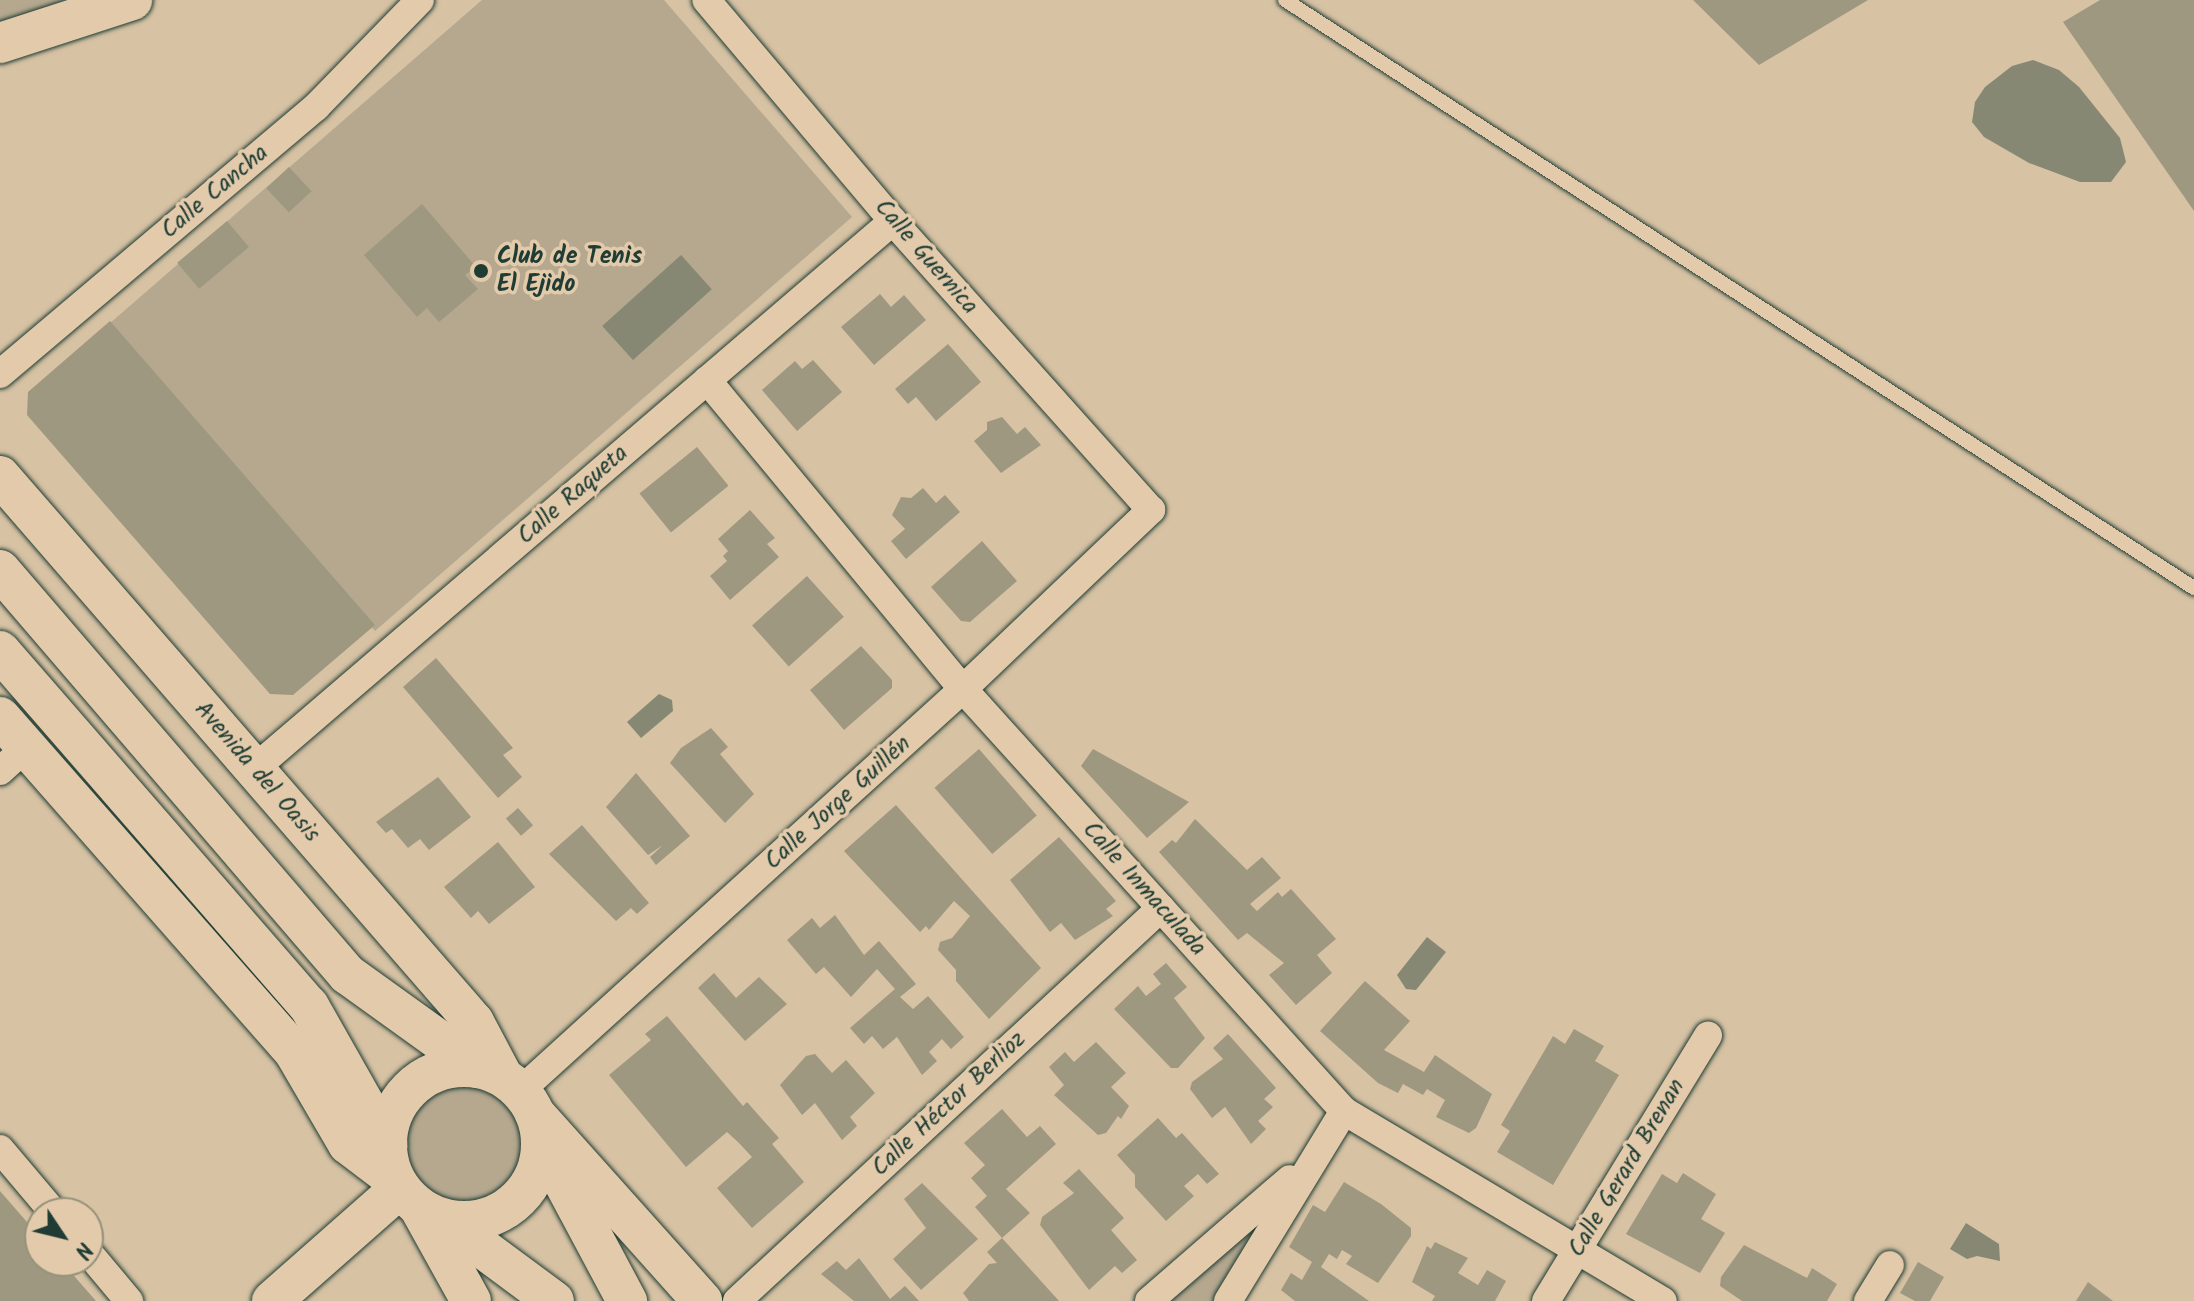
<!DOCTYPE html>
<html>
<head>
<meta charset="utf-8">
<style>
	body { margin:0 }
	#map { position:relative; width:2194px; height:1301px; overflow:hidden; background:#d7c2a4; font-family:Kalam,sans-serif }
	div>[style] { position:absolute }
	.green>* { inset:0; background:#b5a88f }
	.round { border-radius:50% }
	.water>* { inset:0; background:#868873; transform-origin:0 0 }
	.building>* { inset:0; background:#9e9881; transform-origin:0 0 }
	.roads { filter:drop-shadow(0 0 2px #1f3d34) drop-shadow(0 0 2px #1f3d34) }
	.lane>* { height:14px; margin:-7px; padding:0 7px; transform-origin:7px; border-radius:7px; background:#e3caab }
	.street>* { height:28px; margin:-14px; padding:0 14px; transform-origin:14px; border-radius:14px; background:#e3caab }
	.secondary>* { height:40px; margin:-20px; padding:0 20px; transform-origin:20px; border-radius:20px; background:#e3caab }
	.secondary>.ring { margin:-20px; padding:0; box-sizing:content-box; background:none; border:40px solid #e3caab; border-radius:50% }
	.dots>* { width:22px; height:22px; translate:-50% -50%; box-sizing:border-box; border:4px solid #e3caab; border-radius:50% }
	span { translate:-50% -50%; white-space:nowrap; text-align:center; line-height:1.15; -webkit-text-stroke:7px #e3caab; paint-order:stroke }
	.street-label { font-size:24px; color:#1f3d34 }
	.poi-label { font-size:24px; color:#1f3d34; font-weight:700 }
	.left { translate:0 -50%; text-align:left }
	.north { position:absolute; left:24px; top:1197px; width:80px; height:80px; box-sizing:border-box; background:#e3caab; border:2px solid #95927b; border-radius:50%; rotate:125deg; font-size:22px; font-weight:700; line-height:32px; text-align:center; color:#1f3d34 }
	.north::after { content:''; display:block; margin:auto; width:28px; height:36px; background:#1f3d34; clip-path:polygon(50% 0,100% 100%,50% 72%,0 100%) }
</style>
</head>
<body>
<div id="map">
	<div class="green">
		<div style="clip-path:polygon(0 0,107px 0,0 35px)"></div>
		<div style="clip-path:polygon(482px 0,664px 0,852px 217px,375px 631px,109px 324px)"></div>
		<div class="round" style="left:401px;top:1081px;width:126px;height:126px"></div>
		<div style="clip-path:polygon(1309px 1163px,1228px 1301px,1149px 1301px)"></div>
	</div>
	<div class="water">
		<div style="clip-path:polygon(2033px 60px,2059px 70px,2079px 87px,2120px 138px,2126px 162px,2111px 182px,2080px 182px,2029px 163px,1984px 137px,1972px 122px,1975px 102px,1985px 87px,2012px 66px)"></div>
		<div style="left:681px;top:255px;width:46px;height:106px;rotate:48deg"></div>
		<div style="clip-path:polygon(659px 694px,672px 700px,673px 711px,641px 738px,627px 722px)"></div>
		<div style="clip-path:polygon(1427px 937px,1446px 952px,1416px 990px,1406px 989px,1397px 975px)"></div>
		<div style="clip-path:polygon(1966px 1223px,1999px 1244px,2000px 1261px,1977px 1256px,1967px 1259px,1950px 1249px)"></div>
	</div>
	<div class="building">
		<div style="clip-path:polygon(1693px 0,1868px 0,1759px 65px)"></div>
		<div style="clip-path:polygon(2100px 0,2194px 0,2194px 211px,2063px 22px)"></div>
		<div style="left:289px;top:167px;width:33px;height:31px;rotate:47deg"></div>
		<div style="clip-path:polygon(422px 204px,476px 267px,465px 275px,478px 289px,439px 322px,427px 308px,417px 317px,364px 255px)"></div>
		<div style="left:227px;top:221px;width:34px;height:65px;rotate:50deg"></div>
		<div style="clip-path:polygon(880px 294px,891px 307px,904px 295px,926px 320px,874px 365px,841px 327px)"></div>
		<div style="clip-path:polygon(110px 321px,375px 625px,293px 695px,270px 694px,27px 415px,28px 392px)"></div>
		<div style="clip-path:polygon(948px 344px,981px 382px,936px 421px,916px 397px,908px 404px,895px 389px)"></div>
		<div style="clip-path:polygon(813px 360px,842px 392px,797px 431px,762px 390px,795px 361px,802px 369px)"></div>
		<div style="clip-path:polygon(1002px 417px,1017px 434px,1025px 427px,1041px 445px,1001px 473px,974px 441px,987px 430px,987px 422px)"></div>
		<div style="left:697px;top:447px;width:50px;height:74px;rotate:51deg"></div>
		<div style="clip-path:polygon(923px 488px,936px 503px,945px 495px,960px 512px,906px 559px,891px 541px,905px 529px,892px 515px,901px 497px,911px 498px)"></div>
		<div style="clip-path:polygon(750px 510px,775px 538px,767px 544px,779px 557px,730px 600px,710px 576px,727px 561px,723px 556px,728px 551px,718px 539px)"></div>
		<div style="clip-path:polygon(982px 541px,1017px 581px,970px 622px,961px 621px,931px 587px)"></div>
		<div style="left:807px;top:576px;width:55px;height:74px;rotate:48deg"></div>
		<div style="clip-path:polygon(861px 646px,892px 680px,892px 688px,844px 730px,810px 690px)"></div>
		<div style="clip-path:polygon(436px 658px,513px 748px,503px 755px,522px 777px,498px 798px,403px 687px)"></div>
		<div style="clip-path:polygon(711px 728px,728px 747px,720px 754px,754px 794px,725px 823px,670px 763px,681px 748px)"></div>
		<div style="left:979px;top:749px;width:88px;height:59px;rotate:49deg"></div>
		<div style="clip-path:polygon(1093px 749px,1189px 802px,1147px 838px,1081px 766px)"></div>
		<div style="clip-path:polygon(636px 773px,690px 836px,656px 865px,650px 857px,663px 845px,648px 855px,606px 807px)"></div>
		<div style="clip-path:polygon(438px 777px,471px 817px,429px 850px,420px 839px,408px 848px,392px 829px,386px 833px,376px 822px)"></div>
		<div style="clip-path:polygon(896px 805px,1041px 968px,989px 1019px,956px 981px,956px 970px,938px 950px,940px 942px,952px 938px,970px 916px,954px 901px,929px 930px,926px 926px,920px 932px,844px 851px)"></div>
		<div style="left:518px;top:808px;width:23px;height:16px;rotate:49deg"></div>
		<div style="clip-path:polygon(1195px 819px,1247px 870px,1262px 857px,1281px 878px,1250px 904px,1257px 911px,1278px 892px,1282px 897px,1291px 889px,1336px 939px,1317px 955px,1332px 973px,1296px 1005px,1269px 975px,1284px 963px,1247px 933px,1238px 940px,1159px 852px,1172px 840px,1176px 843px)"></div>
		<div style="clip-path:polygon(582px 825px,649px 903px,637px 914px,631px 908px,616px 921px,549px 854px)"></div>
		<div style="clip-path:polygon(1059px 837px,1116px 901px,1106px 909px,1113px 916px,1075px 940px,1061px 923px,1050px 932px,1010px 880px)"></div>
		<div style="clip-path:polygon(498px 842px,535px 887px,489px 924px,478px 911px,471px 918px,444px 887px)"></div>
		<div style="clip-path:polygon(835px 915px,864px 955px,879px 941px,916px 984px,900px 997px,913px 1009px,928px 996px,964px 1037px,951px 1049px,942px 1039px,929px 1052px,937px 1061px,922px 1075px,897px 1037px,883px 1049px,872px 1036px,864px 1044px,850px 1028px,895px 989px,877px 969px,851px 997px,824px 967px,816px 974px,787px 940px,812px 918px,820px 928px)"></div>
		<div style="clip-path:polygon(1166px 963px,1187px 987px,1174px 998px,1205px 1038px,1178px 1068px,1171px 1068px,1114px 1009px,1138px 986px,1146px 996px,1161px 984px,1153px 974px)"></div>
		<div style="clip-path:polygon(714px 973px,736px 998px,759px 977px,787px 1004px,745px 1041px,698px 988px)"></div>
		<div style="clip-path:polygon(1365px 981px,1410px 1021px,1384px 1050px,1424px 1072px,1435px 1055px,1492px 1094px,1476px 1128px,1469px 1133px,1436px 1117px,1445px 1100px,1427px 1089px,1423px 1095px,1403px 1084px,1398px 1093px,1378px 1083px,1320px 1031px)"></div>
		<div style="clip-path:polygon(667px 1016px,743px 1106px,747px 1102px,779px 1138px,772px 1144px,804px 1182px,752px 1228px,717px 1188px,752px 1157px,739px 1143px,727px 1132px,686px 1167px,609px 1075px,651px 1040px,645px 1034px)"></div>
		<div style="clip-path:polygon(1574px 1029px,1604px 1046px,1595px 1061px,1619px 1075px,1553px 1185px,1497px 1152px,1510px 1131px,1501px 1125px,1553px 1036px,1565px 1044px)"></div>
		<div style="clip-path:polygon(1228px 1034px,1276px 1088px,1264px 1099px,1273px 1107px,1258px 1121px,1266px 1129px,1251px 1144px,1225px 1107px,1212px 1118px,1190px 1089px,1192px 1082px,1223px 1059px,1213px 1048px)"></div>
		<div style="clip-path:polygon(1096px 1042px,1126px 1073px,1111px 1087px,1129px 1106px,1121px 1119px,1118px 1116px,1106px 1133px,1098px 1135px,1054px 1095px,1064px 1085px,1049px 1067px,1065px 1052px,1074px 1062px)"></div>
		<div style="clip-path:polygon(815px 1054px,832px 1073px,846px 1060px,875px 1093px,850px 1117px,857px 1126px,842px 1140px,815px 1103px,802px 1115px,780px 1085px,806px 1056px)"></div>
		<div style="clip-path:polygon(1002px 1109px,1027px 1137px,1040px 1126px,1056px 1144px,1006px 1189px,1030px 1213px,1002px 1238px,1059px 1301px,969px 1301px,963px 1293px,989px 1264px,997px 1263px,987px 1252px,1002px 1238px,975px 1207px,987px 1196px,971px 1178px,985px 1165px,964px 1143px)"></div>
		<div style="clip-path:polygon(1158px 1118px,1176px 1138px,1182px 1133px,1219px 1174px,1207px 1184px,1198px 1174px,1184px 1186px,1194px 1196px,1166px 1221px,1135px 1187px,1135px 1175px,1117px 1155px)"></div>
		<div style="clip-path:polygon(1079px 1169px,1124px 1218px,1111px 1230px,1137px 1260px,1122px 1273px,1115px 1266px,1089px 1290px,1040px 1225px,1042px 1217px,1074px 1193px,1063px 1183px)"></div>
		<div style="clip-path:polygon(1683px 1173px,1716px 1194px,1701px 1219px,1725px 1233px,1700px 1273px,1626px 1234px,1662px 1174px,1677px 1183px)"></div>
		<div style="clip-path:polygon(1344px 1182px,1381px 1204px,1411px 1228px,1411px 1236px,1378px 1283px,1346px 1264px,1352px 1256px,1342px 1250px,1337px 1259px,1329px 1254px,1321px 1267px,1369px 1301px,1295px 1301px,1281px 1290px,1291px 1273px,1302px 1280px,1312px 1262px,1289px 1247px,1313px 1205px,1325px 1212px)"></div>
		<div style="clip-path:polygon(922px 1183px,978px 1239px,921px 1290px,893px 1259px,926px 1228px,904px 1199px)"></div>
		<div style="clip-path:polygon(0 1191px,40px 1237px,40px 1261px,61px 1261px,96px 1301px,0 1301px)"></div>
		<div style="clip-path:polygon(1435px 1242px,1468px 1258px,1458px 1273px,1478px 1285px,1487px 1270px,1506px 1281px,1495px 1301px,1432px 1301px,1435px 1296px,1412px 1282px,1427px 1246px,1431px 1249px)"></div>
		<div style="clip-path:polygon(1744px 1245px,1807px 1278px,1812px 1268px,1837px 1284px,1827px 1301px,1742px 1301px,1720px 1286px,1721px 1277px)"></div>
		<div style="clip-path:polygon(859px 1258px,890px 1299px,905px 1286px,919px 1301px,854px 1301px,821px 1274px,837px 1261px,846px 1270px)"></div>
		<div style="clip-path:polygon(1918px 1262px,1944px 1277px,1930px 1301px,1915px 1301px,1900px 1293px)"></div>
		<div style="clip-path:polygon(2088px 1282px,2113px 1301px,2076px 1301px)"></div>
	</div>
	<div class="roads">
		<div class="lane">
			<div style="left:1285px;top:0;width:1083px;rotate:32.9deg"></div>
		</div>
		<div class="street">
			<div style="left:0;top:374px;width:414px;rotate:-40.2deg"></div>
			<div style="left:316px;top:107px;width:149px;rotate:-45.8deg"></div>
			<div style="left:707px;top:380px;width:401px;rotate:50.4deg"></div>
			<div style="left:963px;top:689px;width:569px;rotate:47.92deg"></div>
			<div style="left:1344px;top:1111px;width:371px;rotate:30.8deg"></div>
			<div style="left:254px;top:769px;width:842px;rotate:-40.62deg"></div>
			<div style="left:0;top:771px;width:36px;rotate:-42deg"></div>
			<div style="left:520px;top:1091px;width:598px;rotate:-42.22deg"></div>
			<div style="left:963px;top:689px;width:260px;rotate:-43.6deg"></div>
			<div style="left:1151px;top:510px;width:387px;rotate:-131.8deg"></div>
			<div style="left:893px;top:221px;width:289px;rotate:-130.2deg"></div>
			<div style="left:0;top:1149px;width:84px;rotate:49.8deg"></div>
			<div style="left:88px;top:1252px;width:64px;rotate:50.1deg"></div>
			<div style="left:737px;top:1301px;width:578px;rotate:-42.83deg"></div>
			<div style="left:1149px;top:1301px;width:186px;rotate:-40.9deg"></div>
			<div style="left:1228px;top:1301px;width:223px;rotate:-58.6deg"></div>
			<div style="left:1546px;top:1301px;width:311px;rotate:-58.6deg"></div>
			<div style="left:1868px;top:1301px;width:42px;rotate:-58.6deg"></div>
		</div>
		<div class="secondary">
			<div style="left:0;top:43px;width:139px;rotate:-18deg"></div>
			<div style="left:0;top:476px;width:723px;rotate:49.04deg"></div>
			<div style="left:474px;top:1022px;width:62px;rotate:62.2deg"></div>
			<div style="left:0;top:570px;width:533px;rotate:49.34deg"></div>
			<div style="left:347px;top:974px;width:161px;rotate:35.7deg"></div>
			<div style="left:0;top:651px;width:471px;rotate:49deg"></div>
			<div style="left:309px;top:1006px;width:159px;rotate:60.5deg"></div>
			<div style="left:0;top:717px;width:444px;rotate:48.7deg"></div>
			<div style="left:293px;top:1050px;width:109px;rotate:59.7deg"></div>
			<div style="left:348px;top:1144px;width:58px;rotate:37.3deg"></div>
			<div class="ring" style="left:387px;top:1067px;width:114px;height:114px"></div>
			<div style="left:535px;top:1114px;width:251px;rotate:48.2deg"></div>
			<div style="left:541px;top:1140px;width:183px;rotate:61.9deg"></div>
			<div style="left:419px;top:1207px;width:107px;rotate:61deg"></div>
			<div style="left:443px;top:1219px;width:138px;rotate:36.5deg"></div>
			<div style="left:272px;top:1301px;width:171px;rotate:-41.4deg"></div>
		</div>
	</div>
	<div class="dots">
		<div style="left:481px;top:271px;background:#1f3d34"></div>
	</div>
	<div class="street-label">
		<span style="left:215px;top:192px;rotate:-40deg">Calle Cancha</span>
		<span style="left:926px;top:257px;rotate:49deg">Calle Guernica</span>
		<span style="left:573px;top:495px;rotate:-41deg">Calle Raqueta</span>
		<span style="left:257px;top:772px;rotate:49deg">Avenida del Oasis</span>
		<span style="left:838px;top:803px;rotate:-42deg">Calle Jorge Guillén</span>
		<span style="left:1144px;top:889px;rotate:48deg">Calle Inmaculada</span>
		<span style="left:949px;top:1104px;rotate:-43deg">Calle Héctor Berlioz</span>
		<span style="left:1627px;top:1168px;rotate:-59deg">Calle Gerard Brenan</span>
	</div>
	<div class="poi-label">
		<span class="left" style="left:497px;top:271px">Club de Tenis<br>El Ejido</span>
	</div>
	<div class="north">N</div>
</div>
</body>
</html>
